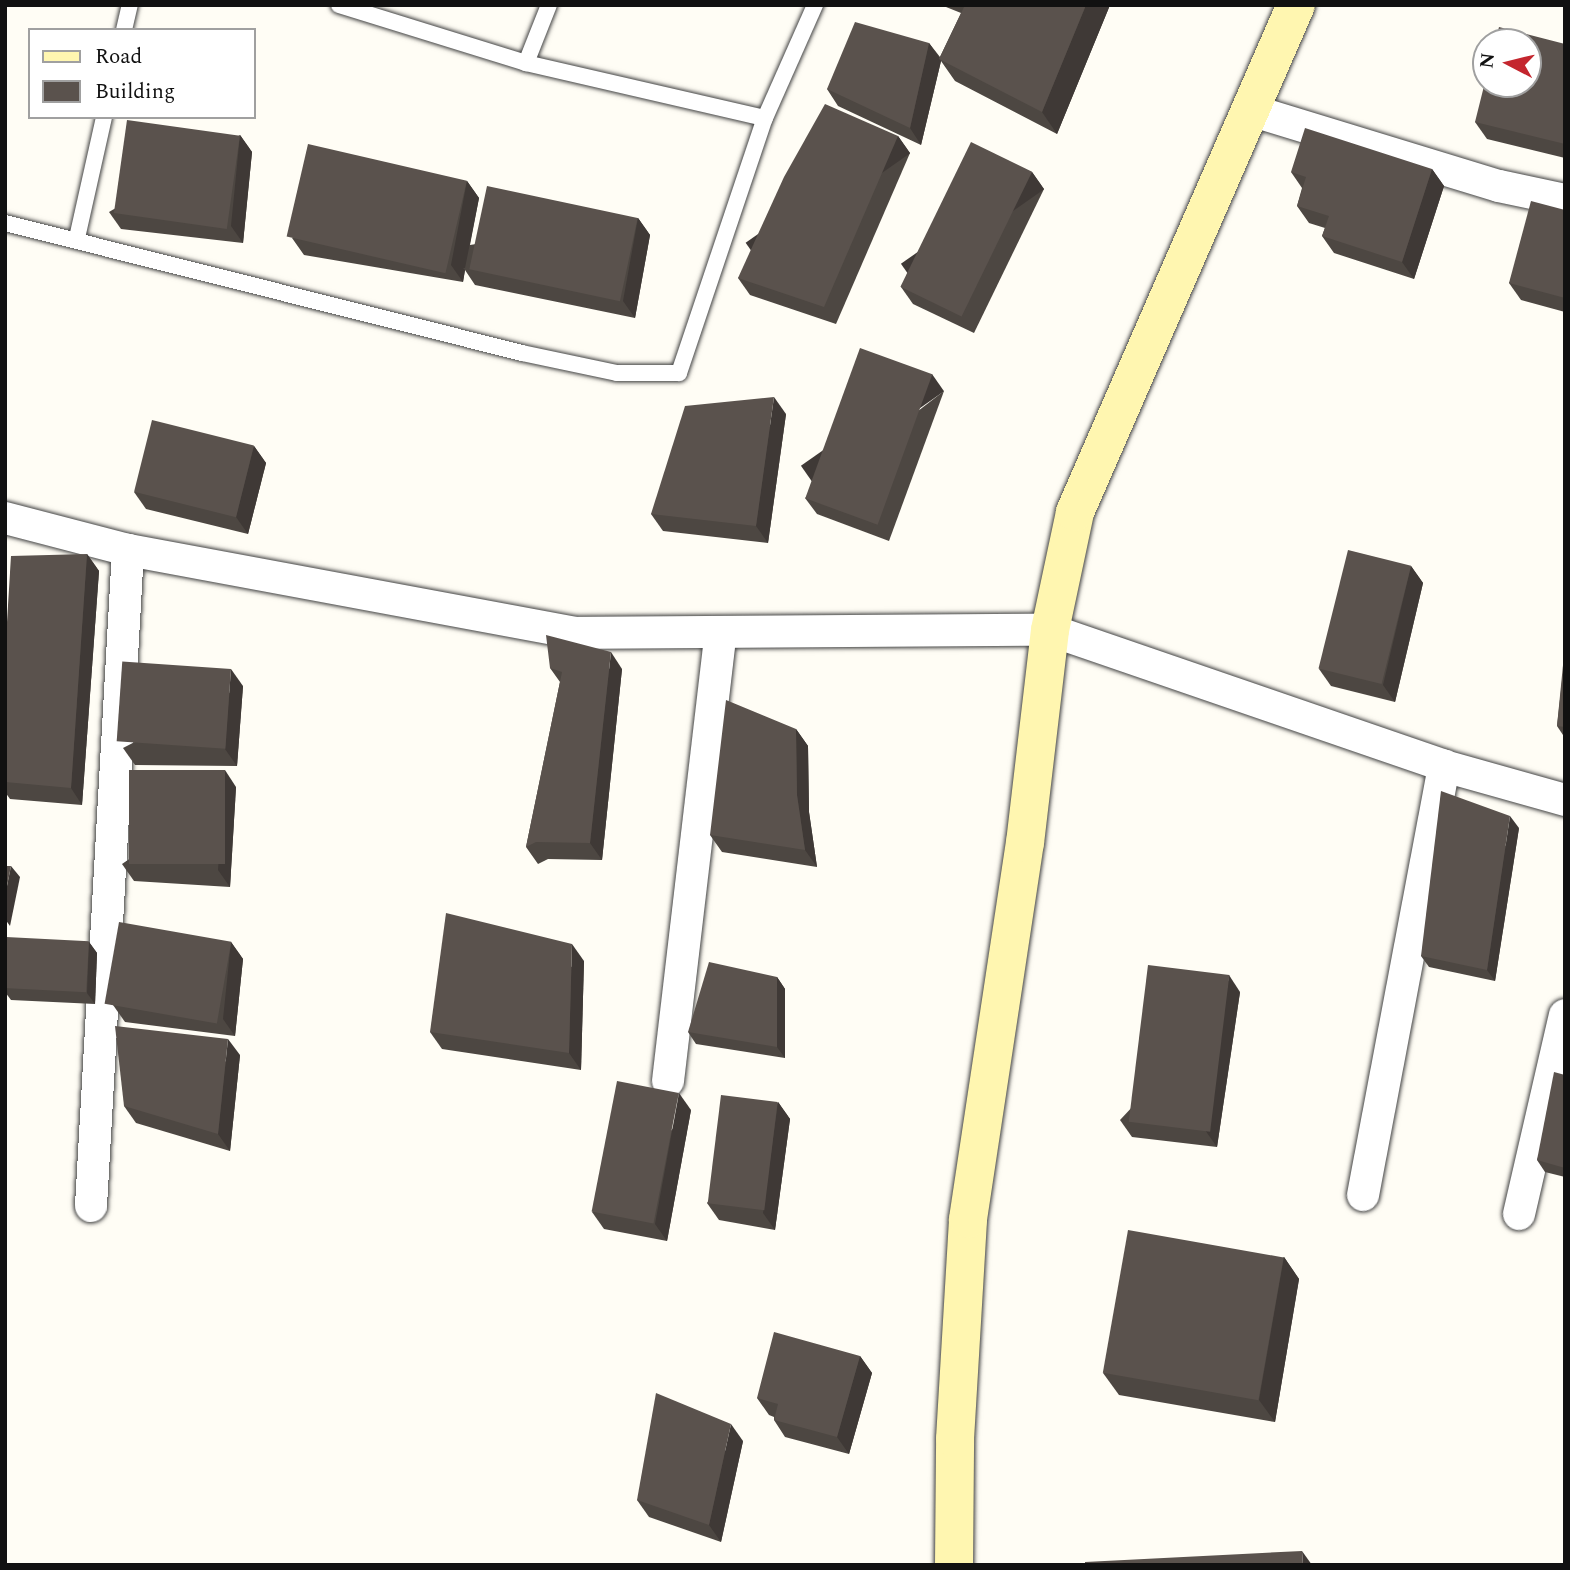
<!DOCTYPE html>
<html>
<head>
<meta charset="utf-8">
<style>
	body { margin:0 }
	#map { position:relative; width:1570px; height:1570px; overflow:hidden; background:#fffdf5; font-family:Spectral,serif }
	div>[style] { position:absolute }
	.roads { filter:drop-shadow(0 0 2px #444) drop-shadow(0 0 2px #444) }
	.service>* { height:16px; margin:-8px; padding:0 8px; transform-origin:8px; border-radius:8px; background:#fff }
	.minor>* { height:32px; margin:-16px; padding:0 16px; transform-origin:16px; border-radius:16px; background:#fff }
	.secondary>* { height:38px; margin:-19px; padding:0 19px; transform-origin:19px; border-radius:19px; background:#fff6b0 }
	.wall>* { inset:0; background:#4d4742 }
	.shaded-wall>* { inset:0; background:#3f3936; transform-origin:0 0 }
	.building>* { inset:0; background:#5a524d; transform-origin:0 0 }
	span { translate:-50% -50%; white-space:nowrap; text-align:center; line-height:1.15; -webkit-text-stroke:7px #fff; paint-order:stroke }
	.frame { position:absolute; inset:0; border:7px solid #111; pointer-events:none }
	.legend { position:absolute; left:28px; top:28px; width:228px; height:91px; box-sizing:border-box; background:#fff; border:2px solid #a0a0a0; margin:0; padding:9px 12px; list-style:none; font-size:21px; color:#111 }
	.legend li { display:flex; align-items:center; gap:14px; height:35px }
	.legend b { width:35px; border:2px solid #a0a0a0 }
	.north { position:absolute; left:1472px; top:28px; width:70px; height:70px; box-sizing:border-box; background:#fff; border:2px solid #a0a0a0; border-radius:50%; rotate:277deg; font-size:19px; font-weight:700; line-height:28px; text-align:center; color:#111 }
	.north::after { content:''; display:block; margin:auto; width:24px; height:32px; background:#c4262e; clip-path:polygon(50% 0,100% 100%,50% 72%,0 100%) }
</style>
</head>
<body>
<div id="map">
	<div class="roads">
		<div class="service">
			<div style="left:339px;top:5px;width:196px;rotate:17.2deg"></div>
			<div style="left:526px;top:63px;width:245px;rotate:13deg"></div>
			<div style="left:124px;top:30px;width:26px;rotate:-77deg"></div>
			<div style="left:526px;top:63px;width:62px;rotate:-68.4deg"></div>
			<div style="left:5px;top:223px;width:533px;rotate:14.11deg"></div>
			<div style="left:522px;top:353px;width:97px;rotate:11.9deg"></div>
			<div style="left:617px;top:373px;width:62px"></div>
			<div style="left:679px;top:373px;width:269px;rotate:-71.4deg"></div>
			<div style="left:765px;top:118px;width:124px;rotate:-66.1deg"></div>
			<div style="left:77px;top:238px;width:124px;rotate:-77.4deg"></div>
		</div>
		<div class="minor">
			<div style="left:1250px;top:110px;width:260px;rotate:17deg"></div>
			<div style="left:1499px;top:186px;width:67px;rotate:12deg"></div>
			<div style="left:5px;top:518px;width:127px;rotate:14.6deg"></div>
			<div style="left:128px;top:550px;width:457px;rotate:10.5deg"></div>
			<div style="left:577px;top:633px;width:473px;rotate:-0.4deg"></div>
			<div style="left:1050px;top:630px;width:417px;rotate:19deg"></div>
			<div style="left:1444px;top:766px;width:126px;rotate:15.7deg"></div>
			<div style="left:668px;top:1081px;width:451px;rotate:-83.3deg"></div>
			<div style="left:1363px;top:1195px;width:437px;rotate:-79.3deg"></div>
			<div style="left:91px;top:1206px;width:657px;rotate:-86.77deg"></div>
			<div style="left:1519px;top:1214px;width:204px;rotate:-77deg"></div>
		</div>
		<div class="secondary">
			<div style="left:954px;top:1565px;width:126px;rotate:-89.5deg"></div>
			<div style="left:955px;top:1439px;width:220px;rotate:-86.6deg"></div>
			<div style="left:968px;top:1219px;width:380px;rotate:-81.4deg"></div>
			<div style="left:1025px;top:843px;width:214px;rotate:-83.3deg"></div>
			<div style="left:1050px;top:630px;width:121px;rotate:-78deg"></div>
			<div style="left:1075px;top:512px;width:553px;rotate:-66.45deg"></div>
		</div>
	</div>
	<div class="wall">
		<div style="clip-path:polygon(941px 5px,1110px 5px,1057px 134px,955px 81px,941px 61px,921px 145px,838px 106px,827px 89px,929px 43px,940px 57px,961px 13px)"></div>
		<div style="clip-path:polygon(1565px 44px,1565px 158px,1487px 139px,1475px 122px)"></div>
		<div style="clip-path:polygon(240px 135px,252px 152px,243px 243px,121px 229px,109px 212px)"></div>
		<div style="clip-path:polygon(898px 136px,910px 153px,836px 324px,750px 295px,738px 278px)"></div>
		<div style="clip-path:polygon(1432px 169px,1444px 186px,1414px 279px,1334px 253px,1322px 236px,1325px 228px,1309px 223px,1297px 206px,1302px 188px,1291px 172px)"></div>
		<div style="clip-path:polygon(1032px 172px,1044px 189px,974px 333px,913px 304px,901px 287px)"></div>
		<div style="clip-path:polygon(467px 181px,479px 198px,470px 245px,638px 218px,650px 235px,635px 318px,475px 285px,465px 270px,463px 282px,304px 255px,292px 238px)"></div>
		<div style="clip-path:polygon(1565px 210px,1565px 312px,1521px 300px,1509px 283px)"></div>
		<div style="clip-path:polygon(944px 391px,889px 541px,817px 514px,805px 498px)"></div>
		<div style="clip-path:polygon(786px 414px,768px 543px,663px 531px,651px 514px)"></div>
		<div style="clip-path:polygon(254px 446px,266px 463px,248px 534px,146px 509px,134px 492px)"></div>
		<div style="clip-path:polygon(87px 554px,99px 571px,82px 805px,10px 799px,5px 792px,5px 655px)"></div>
		<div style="clip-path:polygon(1411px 566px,1423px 583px,1395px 702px,1331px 686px,1319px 669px)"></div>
		<div style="clip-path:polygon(1565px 655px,1565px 738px,1557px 726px)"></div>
		<div style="clip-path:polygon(550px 668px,622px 669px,602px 860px,548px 859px,538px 864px,526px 847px,560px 682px)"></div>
		<div style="clip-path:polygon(243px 686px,237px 766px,135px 765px,123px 748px)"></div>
		<div style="clip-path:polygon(796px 729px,808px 746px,809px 812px,817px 867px,722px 852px,710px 835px)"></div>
		<div style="clip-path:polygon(236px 787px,230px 887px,134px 881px,122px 864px)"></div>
		<div style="clip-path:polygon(1519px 828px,1495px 981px,1429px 967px,1421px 956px)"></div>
		<div style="clip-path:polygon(89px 942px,97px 953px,95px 1004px,11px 1000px,5px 992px,5px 946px)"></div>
		<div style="clip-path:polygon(231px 942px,243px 959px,235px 1036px,125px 1022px,113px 1005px)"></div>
		<div style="clip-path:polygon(584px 961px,581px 1070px,442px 1049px,430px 1032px)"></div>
		<div style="clip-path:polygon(777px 977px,785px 989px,785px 1058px,696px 1044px,688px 1032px)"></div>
		<div style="clip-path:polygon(1240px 992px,1217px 1147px,1132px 1137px,1120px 1120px)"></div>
		<div style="clip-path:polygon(240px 1055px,230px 1151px,136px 1123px,124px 1106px)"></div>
		<div style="clip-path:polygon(1565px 1075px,1565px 1177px,1545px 1172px,1537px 1160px)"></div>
		<div style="clip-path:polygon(778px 1102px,790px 1119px,775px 1230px,719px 1220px,707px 1203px)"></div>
		<div style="clip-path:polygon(691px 1110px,667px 1241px,604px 1229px,592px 1212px)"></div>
		<div style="clip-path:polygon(1284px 1257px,1299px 1279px,1275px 1422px,1119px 1395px,1103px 1373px)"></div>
		<div style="clip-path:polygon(860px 1356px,872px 1373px,849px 1454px,785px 1437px,774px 1420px,774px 1417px,769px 1415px,757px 1398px)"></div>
		<div style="clip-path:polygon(743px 1441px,721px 1542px,649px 1517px,637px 1500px)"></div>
	</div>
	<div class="shaded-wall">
		<div style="clip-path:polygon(1086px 5px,1110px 5px,1057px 134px,1042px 112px)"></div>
		<div style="clip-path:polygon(929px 43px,941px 60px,939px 59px,941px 61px,921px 145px,910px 128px)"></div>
		<div style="clip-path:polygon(240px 135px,252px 152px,243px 243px,231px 226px)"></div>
		<div style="left:898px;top:136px;width:21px;height:186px;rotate:55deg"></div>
		<div style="clip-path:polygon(1432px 169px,1444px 186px,1414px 279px,1402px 262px)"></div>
		<div style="left:1032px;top:172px;width:21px;height:160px;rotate:55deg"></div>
		<div style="clip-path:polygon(467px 181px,479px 198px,465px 268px,463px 268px,465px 270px,463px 282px,451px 265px)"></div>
		<div style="clip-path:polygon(638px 218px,650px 235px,635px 318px,623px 301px)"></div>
		<div style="left:932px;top:374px;width:21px;height:160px;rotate:55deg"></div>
		<div style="clip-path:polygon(774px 397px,786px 414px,768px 543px,756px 526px)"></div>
		<div style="clip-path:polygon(254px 446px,266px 463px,248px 534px,236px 517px)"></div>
		<div style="clip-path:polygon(87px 554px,99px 571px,82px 805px,71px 788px)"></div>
		<div style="clip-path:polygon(1411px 566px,1423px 583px,1395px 702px,1383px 685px)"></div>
		<div style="clip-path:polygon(611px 652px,622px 669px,602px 860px,590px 843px)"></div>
		<div style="clip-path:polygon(231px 669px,243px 686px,237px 766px,225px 749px)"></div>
		<div style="clip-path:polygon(796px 729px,808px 746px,809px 812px,817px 867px,805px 850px,797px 795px)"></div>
		<div style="clip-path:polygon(225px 770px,236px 787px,230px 887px,218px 870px)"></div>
		<div style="clip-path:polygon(1510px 816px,1519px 828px,1495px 981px,1487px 970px)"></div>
		<div style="clip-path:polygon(11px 866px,20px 877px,10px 926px,5px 919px,5px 896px)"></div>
		<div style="clip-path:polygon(89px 942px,97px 953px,95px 1004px,87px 993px)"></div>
		<div style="clip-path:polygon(231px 942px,243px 959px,235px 1036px,223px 1019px)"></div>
		<div style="clip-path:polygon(572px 944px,584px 961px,581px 1070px,569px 1053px)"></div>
		<div style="clip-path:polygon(1229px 975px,1240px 992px,1217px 1147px,1205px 1130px)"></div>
		<div style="clip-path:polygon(777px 977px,785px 989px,785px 1058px,777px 1047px)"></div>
		<div style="clip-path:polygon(228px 1039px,240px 1055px,230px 1151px,218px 1134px)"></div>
		<div style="clip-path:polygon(679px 1093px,691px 1110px,667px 1241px,655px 1224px)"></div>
		<div style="clip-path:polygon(778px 1102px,790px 1119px,775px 1230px,763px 1213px)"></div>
		<div style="clip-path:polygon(1284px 1257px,1299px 1279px,1275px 1422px,1259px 1400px)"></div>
		<div style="clip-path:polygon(860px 1356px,872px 1373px,849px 1454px,837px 1437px)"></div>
		<div style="clip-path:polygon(731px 1424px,743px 1441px,721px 1542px,709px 1525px)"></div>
		<div style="clip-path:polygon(1302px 1551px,1312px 1565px,1303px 1565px)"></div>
	</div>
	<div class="building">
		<div style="clip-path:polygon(965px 5px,1086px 5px,1042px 112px,939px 59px)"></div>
		<div style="clip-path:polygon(855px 22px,929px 43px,910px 128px,827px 89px)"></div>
		<div style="clip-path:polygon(1499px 27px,1565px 44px,1565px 144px,1475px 122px,1486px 78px,1486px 84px,1528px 84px,1528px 42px,1495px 42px)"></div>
		<div style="clip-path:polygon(825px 104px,898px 136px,824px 307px,738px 278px,784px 177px)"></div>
		<div style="left:127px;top:120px;width:114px;height:94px;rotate:8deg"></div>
		<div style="clip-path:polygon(1305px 128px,1432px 169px,1402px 262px,1322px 236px,1329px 216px,1297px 206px,1306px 177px,1291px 172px)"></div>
		<div style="left:971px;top:142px;width:68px;height:161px;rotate:26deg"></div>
		<div style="left:308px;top:144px;width:163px;height:95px;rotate:13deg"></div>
		<div style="left:487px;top:186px;width:154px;height:85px;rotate:12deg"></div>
		<div style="clip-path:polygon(1531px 201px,1565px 210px,1565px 298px,1509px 283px)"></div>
		<div style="left:860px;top:348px;width:77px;height:160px;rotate:20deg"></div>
		<div style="clip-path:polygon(774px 397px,756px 526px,651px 514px,685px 406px)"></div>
		<div style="left:152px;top:420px;width:105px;height:74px;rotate:14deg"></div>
		<div style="left:1348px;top:550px;width:65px;height:122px;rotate:14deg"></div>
		<div style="clip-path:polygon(87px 554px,71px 788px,5px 782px,5px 655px,11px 556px)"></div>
		<div style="clip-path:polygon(546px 635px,611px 652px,590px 843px,536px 842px,526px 847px,562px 672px,550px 668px)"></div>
		<div style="clip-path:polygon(1564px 655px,1565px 655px,1565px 727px,1557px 726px)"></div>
		<div style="left:231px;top:669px;width:80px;height:109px;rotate:94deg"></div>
		<div style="clip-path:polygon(726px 700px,796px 729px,797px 795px,805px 850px,710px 835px)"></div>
		<div style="left:129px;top:770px;width:96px;height:94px"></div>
		<div style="clip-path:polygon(1441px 791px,1510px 816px,1487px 970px,1421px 956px)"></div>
		<div style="clip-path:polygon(5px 866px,11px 866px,5px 896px)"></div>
		<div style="clip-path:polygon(446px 913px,572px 944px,569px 1053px,430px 1032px)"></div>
		<div style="left:119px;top:922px;width:114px;height:83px;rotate:10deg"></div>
		<div style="left:6px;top:937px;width:83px;height:51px;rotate:3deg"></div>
		<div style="clip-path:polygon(709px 962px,777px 977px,777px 1047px,688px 1032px)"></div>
		<div style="left:1148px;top:965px;width:82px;height:158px;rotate:7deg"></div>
		<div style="clip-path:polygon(115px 1026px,228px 1039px,218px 1134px,124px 1106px)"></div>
		<div style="clip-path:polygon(1554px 1072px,1565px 1075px,1565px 1168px,1537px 1160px)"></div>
		<div style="left:617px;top:1081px;width:63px;height:133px;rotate:11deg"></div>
		<div style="left:721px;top:1095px;width:57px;height:109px;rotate:7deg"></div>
		<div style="left:1128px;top:1230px;width:158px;height:145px;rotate:10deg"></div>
		<div style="clip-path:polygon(774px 1332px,860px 1356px,837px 1437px,774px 1420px,778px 1404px,757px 1398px)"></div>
		<div style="clip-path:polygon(656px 1393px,731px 1424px,709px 1525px,637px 1500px)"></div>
		<div style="clip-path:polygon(1302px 1551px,1303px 1565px,1085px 1565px,1085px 1562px)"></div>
	</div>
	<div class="frame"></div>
	<ul class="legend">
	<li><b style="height:9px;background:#fff6b0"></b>Road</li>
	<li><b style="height:19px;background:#5a524d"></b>Building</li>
	</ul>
	<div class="north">N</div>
</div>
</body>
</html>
